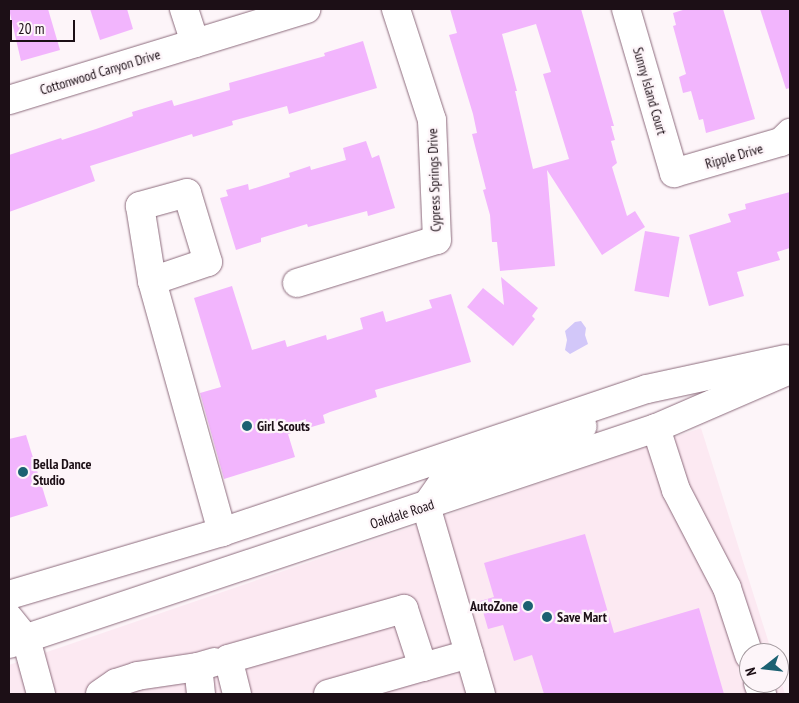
<!DOCTYPE html>
<html>
<head>
<meta charset="utf-8">
<style>
	body { margin:0 }
	#map { position:relative; width:799px; height:703px; overflow:hidden; background:#fdf5f9; font-family:"PT Sans Narrow",sans-serif }
	div>[style] { position:absolute }
	.built>* { inset:0; background:#fce9f2 }
	.water>* { inset:0; background:#d2c7f9 }
	.building>* { inset:0; background:#f2b5fd; transform-origin:0 0 }
	.roads { filter:drop-shadow(0 0 1px #8d6c7d) drop-shadow(0 0 1px #8d6c7d) }
	.minor>* { height:28px; margin:-14px; padding:0 14px; transform-origin:14px; border-radius:14px; background:#fff }
	.major>* { height:28px; margin:-14px; padding:0 14px; transform-origin:14px; border-radius:14px; background:#fff }
	.dots>* { width:14px; height:14px; translate:-50% -50%; box-sizing:border-box; border:2px solid #fdf5f9; border-radius:50% }
	span { translate:-50% -50%; white-space:nowrap; text-align:center; line-height:1.15; -webkit-text-stroke:4.5px #fdf5f9; paint-order:stroke }
	.street-label { font-size:14px; color:#1c0f16 }
	.poi-label { font-size:14px; color:#1c0f16; font-weight:700 }
	.left { translate:0 -50%; text-align:left }
	.right { translate:-100% -50%; text-align:right }
	.frame { position:absolute; inset:0; border:10px solid #1c0f16; pointer-events:none }
	.north { position:absolute; left:739px; top:643px; width:50px; height:50px; box-sizing:border-box; background:#fdf5f9; border:1px solid #a3999e; border-radius:50%; rotate:254deg; font-size:14px; font-weight:700; line-height:20px; text-align:center; color:#1c0f16 }
	.north::after { content:''; display:block; margin:auto; width:18px; height:22px; background:#1b6172; clip-path:polygon(50% 0,100% 100%,50% 72%,0 100%) }
	.scale { position:absolute; left:10px; top:20px; width:65px; height:22px; box-sizing:border-box; border:2px solid #1c0f16; border-top:0; padding-left:6px; font-size:15px; line-height:18px; white-space:nowrap; color:#1c0f16; -webkit-text-stroke:4px #fdf5f9; paint-order:stroke }
</style>
</head>
<body>
<div id="map">
	<div class="built">
		<div style="clip-path:polygon(701px 428px,772px 653px,749px 653px,749px 683px,779px 683px,779px 674px,785px 694px,9px 694px,9px 665px)"></div>
	</div>
	<div class="water">
		<div style="clip-path:polygon(581px 321px,586px 328px,585px 335px,588px 344px,570px 354px,565px 350px,567px 340px,565px 331px,575px 322px)"></div>
	</div>
	<div class="building">
		<div style="clip-path:polygon(9px 9px,48px 9px,60px 50px,21px 61px)"></div>
		<div style="clip-path:polygon(90px 9px,127px 9px,133px 29px,100px 40px)"></div>
		<div style="clip-path:polygon(evenodd,450px 9px,581px 9px,614px 126px,611px 126px,615px 140px,611px 141px,617px 163px,612px 167px,627px 216px,635px 211px,645px 227px,602px 255px,547px 170px,555px 266px,500px 271px,497px 242px,492px 242px,490px 215px,483px 190px,486px 189px,472px 134px,477px 133px,473px 114px,449px 35px,457px 33px,450px 9px,536px 24px,551px 72px,543px 74px,569px 159px,533px 169px,515px 91px,517px 91px,502px 34px,536px 24px)"></div>
		<div style="clip-path:polygon(686px 9px,723px 9px,755px 119px,706px 133px,703px 119px,699px 120px,691px 91px,683px 93px,679px 77px,686px 74px,673px 26px,676px 25px,673px 13px)"></div>
		<div style="clip-path:polygon(760px 9px,790px 9px,790px 88px,786px 89px)"></div>
		<div style="clip-path:polygon(363px 41px,377px 88px,289px 114px,287px 106px,232px 121px,233px 125px,193px 137px,192px 134px,90px 166px,95px 181px,9px 212px,9px 155px,61px 138px,62px 140px,96px 129px,133px 116px,132px 112px,172px 100px,174px 106px,230px 90px,229px 83px,325px 56px,324px 53px)"></div>
		<div style="clip-path:polygon(366px 141px,372px 158px,379px 155px,395px 208px,368px 216px,367px 211px,308px 227px,307px 224px,261px 238px,261px 242px,236px 250px,220px 198px,228px 196px,226px 190px,248px 184px,249px 190px,290px 177px,289px 173px,310px 166px,311px 170px,346px 160px,343px 148px)"></div>
		<div style="clip-path:polygon(790px 192px,790px 248px,777px 252px,780px 260px,737px 272px,744px 296px,709px 306px,689px 235px,731px 222px,728px 214px,746px 209px,745px 204px)"></div>
		<div style="left:645px;top:231px;width:35px;height:61px;rotate:10deg"></div>
		<div style="clip-path:polygon(501px 277px,538px 308px,532px 316px,535px 319px,513px 346px,467px 307px,483px 288px,504px 305px)"></div>
		<div style="clip-path:polygon(232px 286px,252px 350px,285px 340px,287px 347px,326px 335px,327px 340px,363px 329px,360px 318px,383px 311px,386px 322px,432px 308px,429px 300px,451px 294px,471px 362px,375px 390px,377px 397px,330px 412px,323px 415px,325px 423px,288px 434px,295px 457px,224px 479px,200px 393px,221px 387px,194px 298px)"></div>
		<div style="clip-path:polygon(26px 435px,48px 506px,9px 518px,9px 439px)"></div>
		<div style="clip-path:polygon(585px 534px,614px 633px,699px 608px,724px 694px,544px 694px,532px 655px,514px 661px,503px 625px,488px 629px,480px 601px,494px 597px,484px 563px)"></div>
	</div>
	<div class="roads">
		<div class="minor">
			<div style="left:184px;top:9px;width:36px;rotate:72deg"></div>
			<div style="left:626px;top:9px;width:171px;rotate:73.7deg"></div>
			<div style="left:674px;top:173px;width:111px;rotate:-16.2deg"></div>
			<div style="left:781px;top:142px;width:13px;rotate:-45deg"></div>
			<div style="left:9px;top:100px;width:311px;rotate:-17deg"></div>
			<div style="left:152px;top:281px;width:59px;rotate:-18.7deg"></div>
			<div style="left:208px;top:262px;width:72px;rotate:-106.9deg"></div>
			<div style="left:187px;top:193px;width:49px;rotate:164.5deg"></div>
			<div style="left:140px;top:206px;width:76px;rotate:80.9deg"></div>
			<div style="left:152px;top:281px;width:261px;rotate:74.4deg"></div>
			<div style="left:297px;top:283px;width:146px;rotate:-17.1deg"></div>
			<div style="left:437px;top:240px;width:120px;rotate:-92.4deg"></div>
			<div style="left:432px;top:120px;width:117px;rotate:-108deg"></div>
			<div style="left:656px;top:428px;width:65px;rotate:72.1deg"></div>
			<div style="left:676px;top:490px;width:110px;rotate:62.5deg"></div>
			<div style="left:727px;top:588px;width:71px;rotate:71.8deg"></div>
			<div style="left:426px;top:506px;width:196px;rotate:73.7deg"></div>
			<div style="left:9px;top:618px;width:27px;rotate:51deg"></div>
			<div style="left:26px;top:639px;width:57px;rotate:74.7deg"></div>
			<div style="left:758px;top:683px;width:12px;rotate:70deg"></div>
			<div style="left:100px;top:694px;width:19px;rotate:-35deg"></div>
			<div style="left:116px;top:683px;width:22px;rotate:-18deg"></div>
			<div style="left:137px;top:676px;width:62px;rotate:-8.4deg"></div>
			<div style="left:201px;top:694px;width:27px;rotate:-96deg"></div>
			<div style="left:198px;top:667px;width:17px;rotate:-17deg"></div>
			<div style="left:237px;top:694px;width:36px;rotate:-104deg"></div>
			<div style="left:228px;top:659px;width:183px;rotate:-15.9deg"></div>
			<div style="left:404px;top:609px;width:61px;rotate:71.9deg"></div>
			<div style="left:423px;top:667px;width:48px;rotate:-15.8deg"></div>
			<div style="left:328px;top:694px;width:99px;rotate:-15.9deg"></div>
		</div>
		<div class="major">
			<div style="left:426px;top:506px;width:29px;rotate:-55deg"></div>
			<div style="left:443px;top:482px;width:23px;rotate:-31deg"></div>
			<div style="left:463px;top:470px;width:64px;rotate:-16.4deg"></div>
			<div style="left:524px;top:452px;width:64px;rotate:-23.8deg"></div>
			<div style="left:9px;top:595px;width:222px;rotate:-16.5deg"></div>
			<div style="left:222px;top:532px;width:448px;rotate:-18.6deg"></div>
			<div style="left:647px;top:389px;width:142px;rotate:-12.2deg"></div>
			<div style="left:9px;top:644px;width:682px;rotate:-18.46deg"></div>
			<div style="left:656px;top:428px;width:146px;rotate:-23.4deg"></div>
		</div>
	</div>
	<div class="dots">
		<div style="left:247px;top:426px;background:#1b6172"></div>
		<div style="left:23px;top:472px;background:#1b6172"></div>
		<div style="left:528px;top:606px;background:#1b6172"></div>
		<div style="left:547px;top:617px;background:#1b6172"></div>
	</div>
	<div class="street-label">
		<span style="left:100px;top:72px;rotate:-17deg">Cottonwood Canyon Drive</span>
		<span style="left:650px;top:91px;rotate:74deg">Sunny Island Court</span>
		<span style="left:734px;top:156px;rotate:-16deg">Ripple Drive</span>
		<span style="left:434px;top:180px;rotate:-92deg">Cypress Springs Drive</span>
		<span style="left:402px;top:514px;rotate:-18deg">Oakdale Road</span>
	</div>
	<div class="poi-label">
		<span class="left" style="left:257px;top:426px">Girl Scouts</span>
		<span class="left" style="left:33px;top:472px">Bella Dance<br>Studio</span>
		<span class="right" style="left:518px;top:606px">AutoZone</span>
		<span class="left" style="left:557px;top:617px">Save Mart</span>
	</div>
	<div class="frame"></div>
	<div class="north">N</div>
	<div class="scale">20 m</div>
</div>
</body>
</html>
